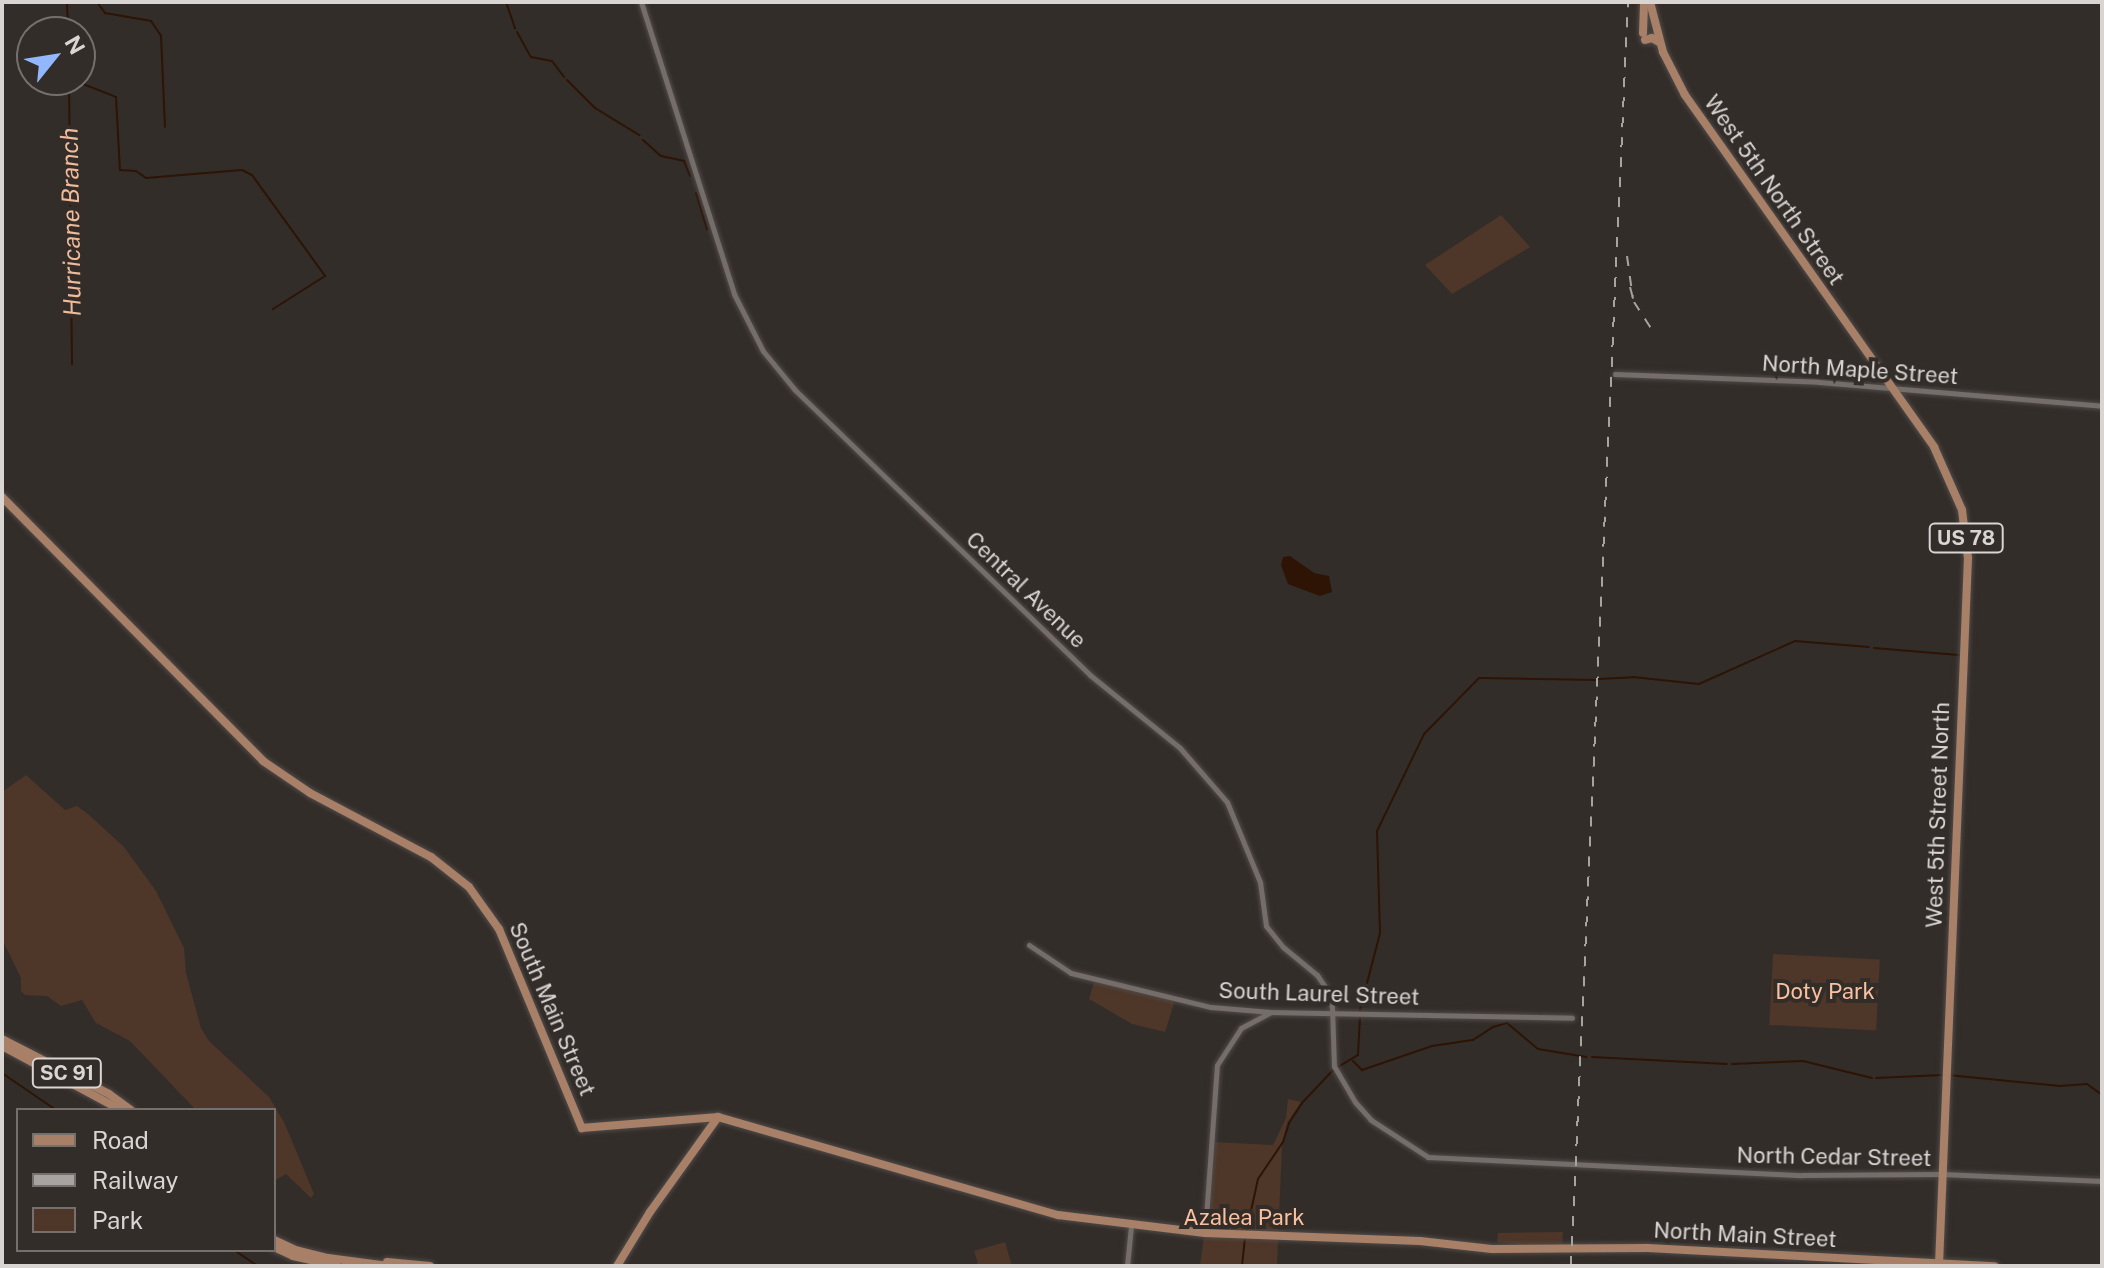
<!DOCTYPE html>
<html>
<head>
<meta charset="utf-8">
<style>
	body { margin:0 }
	#map { position:relative; width:2104px; height:1268px; overflow:hidden; background:#332d2a; font-family:"Public Sans",sans-serif }
	div>[style] { position:absolute }
	.green>* { inset:0; background:#4e3628; transform-origin:0 0 }
	.water>* { inset:0; background:#2d1404 }
	.stream>* { height:2px; margin:-1px; padding:0 1px; transform-origin:1px; border-radius:1px; background:#2d1404 }
	.roads { filter:drop-shadow(0 0 2px #504b48) drop-shadow(0 0 2px #504b48) }
	.tertiary>* { height:5px; margin:-2.5px; padding:0 2.5px; transform-origin:2.5px; border-radius:2.5px; background:#746d69 }
	.primary>* { height:8px; margin:-4px; padding:0 4px; transform-origin:4px; border-radius:4px; background:#a87f67 }
	.rail>* { height:2px; margin-top:-1px; transform-origin:0; background:repeating-linear-gradient(90deg,#a7a3a0 0 10px,transparent 0 20px) }
	span { translate:-50% -50%; white-space:nowrap; text-align:center; line-height:1.15; -webkit-text-stroke:8px #332d2a; paint-order:stroke }
	.shield-label span { padding:2px 6px; background:#332d2a; border:2px solid; border-radius:6px; -webkit-text-stroke-width:0 }
	.shield-label { font-size:20px; color:#d9d5d2; font-weight:700 }
	.street-label { font-size:22px; color:#d9d5d2 }
	.park-label { font-size:22px; color:#f9c19f }
	.water-label { font-size:24px; color:#f1ba98; font-style:italic }
	.frame { position:absolute; inset:0; border:4px solid #d9d5d2; pointer-events:none }
	.legend { position:absolute; left:16px; top:1108px; width:260px; height:144px; box-sizing:border-box; background:#332d2a; border:2px solid #75706d; margin:0; padding:10px 14px; list-style:none; font-size:24px; color:#d9d5d2 }
	.legend li { display:flex; align-items:center; gap:16px; height:40px }
	.legend b { width:40px; border:2px solid #75706d }
	.north { position:absolute; left:16px; top:16px; width:80px; height:80px; box-sizing:border-box; background:#332d2a; border:2px solid #75706d; border-radius:50%; rotate:60deg; font-size:22px; font-weight:700; line-height:32px; text-align:center; color:#d9d5d2 }
	.north::after { content:''; display:block; margin:auto; width:28px; height:36px; background:#92b7fd; clip-path:polygon(50% 0,100% 100%,50% 72%,0 100%) }
</style>
</head>
<body>
<div id="map">
	<div class="green">
		<div style="clip-path:polygon(1501px 215px,1530px 247px,1452px 294px,1425px 265px)"></div>
		<div style="clip-path:polygon(26px 775px,65px 810px,77px 806px,88px 814px,124px 847px,156px 891px,184px 948px,186px 973px,201px 1028px,209px 1041px,269px 1097px,284px 1122px,314px 1194px,311px 1198px,286px 1174px,274px 1181px,274px 1110px,196px 1110px,130px 1041px,96px 1023px,82px 1000px,61px 1006px,47px 996px,25px 995px,21px 991px,21px 978px,2px 939px,2px 792px)"></div>
		<div style="left:1773px;top:954px;width:107px;height:71px;rotate:3deg"></div>
		<div style="clip-path:polygon(1095px 979px,1175px 1000px,1165px 1032px,1132px 1024px,1089px 999px)"></div>
		<div style="clip-path:polygon(1288px 1099px,1301px 1102px,1287px 1123px,1282px 1145px,1277px 1266px,1200px 1266px,1204px 1236px,1210px 1230px,1213px 1142px,1273px 1145px,1286px 1118px)"></div>
		<div style="clip-path:polygon(1563px 1232px,1562px 1250px,1497px 1242px,1498px 1233px)"></div>
		<div style="clip-path:polygon(1005px 1242px,1012px 1266px,969px 1266px,978px 1263px,974px 1251px)"></div>
	</div>
	<div class="water">
		<div style="clip-path:polygon(1290px 556px,1314px 573px,1329px 576px,1332px 592px,1320px 596px,1288px 584px,1281px 565px,1283px 557px)"></div>
	</div>
	<div class="stream">
		<div style="left:67px;top:2px;width:30px;rotate:88deg"></div>
		<div style="left:97px;top:2px;width:14px;rotate:54deg"></div>
		<div style="left:105px;top:13px;width:47px;rotate:9.9deg"></div>
		<div style="left:151px;top:21px;width:18px;rotate:56deg"></div>
		<div style="left:161px;top:36px;width:91px;rotate:87.5deg"></div>
		<div style="left:506px;top:2px;width:28px;rotate:71deg"></div>
		<div style="left:517px;top:32px;width:29px;rotate:61deg"></div>
		<div style="left:531px;top:57px;width:21px;rotate:11deg"></div>
		<div style="left:552px;top:61px;width:20px;rotate:53deg"></div>
		<div style="left:69px;top:80px;width:284px;rotate:89.4deg"></div>
		<div style="left:73px;top:80px;width:46px;rotate:21.6deg"></div>
		<div style="left:116px;top:97px;width:73px;rotate:86.9deg"></div>
		<div style="left:120px;top:170px;width:16px;rotate:4deg"></div>
		<div style="left:136px;top:171px;width:12px;rotate:35deg"></div>
		<div style="left:146px;top:178px;width:96px;rotate:-4.8deg"></div>
		<div style="left:242px;top:170px;width:11px;rotate:27deg"></div>
		<div style="left:252px;top:175px;width:125px;rotate:54.1deg"></div>
		<div style="left:325px;top:276px;width:62px;rotate:147.6deg"></div>
		<div style="left:567px;top:80px;width:40px;rotate:45deg"></div>
		<div style="left:595px;top:108px;width:52px;rotate:31.5deg"></div>
		<div style="left:643px;top:140px;width:24px;rotate:42deg"></div>
		<div style="left:661px;top:156px;width:24px;rotate:12deg"></div>
		<div style="left:684px;top:161px;width:16px;rotate:68deg"></div>
		<div style="left:696px;top:193px;width:38px;rotate:73deg"></div>
		<div style="left:1874px;top:648px;width:85px;rotate:4.7deg"></div>
		<div style="left:1599px;top:679px;width:34px;rotate:-3deg"></div>
		<div style="left:1633px;top:677px;width:66px;rotate:6.1deg"></div>
		<div style="left:1699px;top:684px;width:105px;rotate:-24.1deg"></div>
		<div style="left:1795px;top:641px;width:74px;rotate:4.6deg"></div>
		<div style="left:1360px;top:1010px;width:80px;rotate:-75.4deg"></div>
		<div style="left:1380px;top:933px;width:102px;rotate:-91.7deg"></div>
		<div style="left:1377px;top:831px;width:108px;rotate:-64.1deg"></div>
		<div style="left:1424px;top:734px;width:78px;rotate:-45.5deg"></div>
		<div style="left:1479px;top:678px;width:117px;rotate:1deg"></div>
		<div style="left:1592px;top:1057px;width:135px;rotate:3deg"></div>
		<div style="left:1353px;top:1061px;width:13px;rotate:45deg"></div>
		<div style="left:1362px;top:1070px;width:74px;rotate:-18.9deg"></div>
		<div style="left:1432px;top:1046px;width:41px;rotate:-8.3deg"></div>
		<div style="left:1473px;top:1040px;width:24px;rotate:-33deg"></div>
		<div style="left:1493px;top:1027px;width:15px;rotate:-16deg"></div>
		<div style="left:1507px;top:1023px;width:40px;rotate:40deg"></div>
		<div style="left:1538px;top:1049px;width:49px;rotate:9.5deg"></div>
		<div style="left:1732px;top:1064px;width:71px;rotate:-2.4deg"></div>
		<div style="left:1803px;top:1061px;width:71px;rotate:13.8deg"></div>
		<div style="left:1338px;top:1067px;width:23px;rotate:-31deg"></div>
		<div style="left:1358px;top:1055px;width:38px;rotate:-87deg"></div>
		<div style="left:2px;top:1073px;width:65px;rotate:34.4deg"></div>
		<div style="left:1948px;top:1075px;width:113px;rotate:5.6deg"></div>
		<div style="left:2060px;top:1086px;width:27px;rotate:-4deg"></div>
		<div style="left:2087px;top:1084px;width:19px;rotate:36deg"></div>
		<div style="left:1876px;top:1078px;width:66px;rotate:-2.6deg"></div>
		<div style="left:1247px;top:1229px;width:51px;rotate:-77.6deg"></div>
		<div style="left:1258px;top:1179px;width:45px;rotate:-56deg"></div>
		<div style="left:1283px;top:1142px;width:20px;rotate:-72deg"></div>
		<div style="left:1289px;top:1123px;width:24px;rotate:-57deg"></div>
		<div style="left:1302px;top:1103px;width:45px;rotate:-46.8deg"></div>
		<div style="left:234px;top:1250px;width:29px;rotate:34deg"></div>
		<div style="left:1242px;top:1266px;width:27px;rotate:-84deg"></div>
	</div>
	<div class="roads">
		<div class="tertiary">
			<div style="left:641px;top:2px;width:306px;rotate:72.3deg"></div>
			<div style="left:734px;top:294px;width:64px;rotate:63deg"></div>
			<div style="left:763px;top:351px;width:50px;rotate:50.6deg"></div>
			<div style="left:795px;top:390px;width:410px;rotate:44deg"></div>
			<div style="left:1090px;top:675px;width:116px;rotate:39deg"></div>
			<div style="left:1180px;top:748px;width:72px;rotate:49deg"></div>
			<div style="left:1227px;top:802px;width:87px;rotate:67.6deg"></div>
			<div style="left:1260px;top:882px;width:44px;rotate:82.2deg"></div>
			<div style="left:1266px;top:926px;width:27px;rotate:51deg"></div>
			<div style="left:1283px;top:947px;width:44px;rotate:39.5deg"></div>
			<div style="left:1317px;top:975px;width:18px;rotate:56deg"></div>
			<div style="left:1327px;top:990px;width:18px;rotate:74deg"></div>
			<div style="left:1332px;top:1007px;width:59px;rotate:88.1deg"></div>
			<div style="left:1334px;top:1066px;width:42px;rotate:59.7deg"></div>
			<div style="left:1355px;top:1102px;width:24px;rotate:48deg"></div>
			<div style="left:1371px;top:1120px;width:68px;rotate:33deg"></div>
			<div style="left:1428px;top:1157px;width:374px;rotate:2.8deg"></div>
			<div style="left:1802px;top:1175px;width:140px;rotate:-0.4deg"></div>
			<div style="left:1942px;top:1174px;width:160px;rotate:2.5deg"></div>
			<div style="left:1615px;top:374px;width:204px;rotate:2.2deg"></div>
			<div style="left:1819px;top:382px;width:284px;rotate:4.8deg"></div>
			<div style="left:1029px;top:945px;width:50px;rotate:33.7deg"></div>
			<div style="left:1071px;top:973px;width:144px;rotate:13.7deg"></div>
			<div style="left:1211px;top:1007px;width:60px;rotate:4.8deg"></div>
			<div style="left:1271px;top:1012px;width:301px;rotate:1.1deg"></div>
			<div style="left:1205px;top:1232px;width:167px;rotate:-85.9deg"></div>
			<div style="left:1217px;top:1065px;width:44px;rotate:-57deg"></div>
			<div style="left:1241px;top:1028px;width:34px;rotate:-28deg"></div>
			<div style="left:1127px;top:1266px;width:40px;rotate:-84.3deg"></div>
		</div>
		<div class="primary">
			<div style="left:1650px;top:2px;width:52px;rotate:75.4deg"></div>
			<div style="left:1663px;top:52px;width:48px;rotate:62.9deg"></div>
			<div style="left:1685px;top:95px;width:431px;rotate:54.7deg"></div>
			<div style="left:1934px;top:447px;width:69px;rotate:66deg"></div>
			<div style="left:1962px;top:510px;width:48px;rotate:82.9deg"></div>
			<div style="left:1968px;top:558px;width:709px;rotate:92.35deg"></div>
			<div style="left:1643px;top:33px;width:31px;rotate:-88deg"></div>
			<div style="left:1645px;top:40px;width:7px;rotate:-16deg"></div>
			<div style="left:1652px;top:38px;width:8px;rotate:30deg"></div>
			<div style="left:2px;top:497px;width:371px;rotate:45.3deg"></div>
			<div style="left:263px;top:761px;width:57px;rotate:34.2deg"></div>
			<div style="left:310px;top:793px;width:137px;rotate:27.9deg"></div>
			<div style="left:431px;top:857px;width:48px;rotate:38.3deg"></div>
			<div style="left:469px;top:887px;width:52px;rotate:54.5deg"></div>
			<div style="left:499px;top:929px;width:216px;rotate:67.4deg"></div>
			<div style="left:582px;top:1128px;width:136px;rotate:-4.6deg"></div>
			<div style="left:718px;top:1117px;width:354px;rotate:16.1deg"></div>
			<div style="left:1058px;top:1215px;width:148px;rotate:7deg"></div>
			<div style="left:1205px;top:1233px;width:215px;rotate:2.1deg"></div>
			<div style="left:1420px;top:1241px;width:72px;rotate:6.3deg"></div>
			<div style="left:1492px;top:1249px;width:155px;rotate:-0.4deg"></div>
			<div style="left:1647px;top:1248px;width:348px;rotate:3deg"></div>
			<div style="left:2px;top:1039px;width:120px;rotate:27.2deg"></div>
			<div style="left:109px;top:1094px;width:27px;rotate:36deg"></div>
			<div style="left:2px;top:1046px;width:135px;rotate:28.3deg"></div>
			<div style="left:274px;top:1240px;width:23px;rotate:25deg"></div>
			<div style="left:295px;top:1250px;width:34px;rotate:14deg"></div>
			<div style="left:328px;top:1258px;width:63px;rotate:7.4deg"></div>
			<div style="left:274px;top:1247px;width:21px;rotate:25deg"></div>
			<div style="left:293px;top:1256px;width:45px;rotate:12.8deg"></div>
			<div style="left:387px;top:1262px;width:43px;rotate:5.3deg"></div>
			<div style="left:617px;top:1266px;width:63px;rotate:-58.6deg"></div>
			<div style="left:650px;top:1212px;width:117px;rotate:-54.4deg"></div>
		</div>
	</div>
	<div class="rail">
		<div style="left:1627px;top:256px;width:43px;rotate:82.1deg"></div>
		<div style="left:1630px;top:287px;width:16px;rotate:75deg"></div>
		<div style="left:1634px;top:302px;width:33px;rotate:57deg"></div>
		<div style="left:1571px;top:1266px;width:1265px;rotate:-87.42deg"></div>
	</div>
	<div class="shield-label">
		<span style="left:1966px;top:538px">US 78</span>
		<span style="left:67px;top:1073px">SC 91</span>
	</div>
	<div class="street-label">
		<span style="left:1774px;top:190px;rotate:55deg">West 5th North Street</span>
		<span style="left:1860px;top:370px;rotate:4deg">North Maple Street</span>
		<span style="left:1026px;top:590px;rotate:44deg">Central Avenue</span>
		<span style="left:1938px;top:815px;rotate:-88deg">West 5th Street North</span>
		<span style="left:1319px;top:994px;rotate:2deg">South Laurel Street</span>
		<span style="left:552px;top:1009px;rotate:67deg">South Main Street</span>
		<span style="left:1834px;top:1157px;rotate:1deg">North Cedar Street</span>
		<span style="left:1745px;top:1235px;rotate:3deg">North Main Street</span>
	</div>
	<div class="park-label">
		<span style="left:1825px;top:992px">Doty Park</span>
		<span style="left:1244px;top:1218px">Azalea Park</span>
	</div>
	<div class="water-label">
		<span style="left:71px;top:222px;rotate:-91deg">Hurricane Branch</span>
	</div>
	<div class="frame"></div>
	<ul class="legend">
	<li><b style="height:10px;background:#a87f67"></b>Road</li>
	<li><b style="height:10px;background:#a7a3a0"></b>Railway</li>
	<li><b style="height:22px;background:#4e3628"></b>Park</li>
	</ul>
	<div class="north">N</div>
</div>
</body>
</html>
